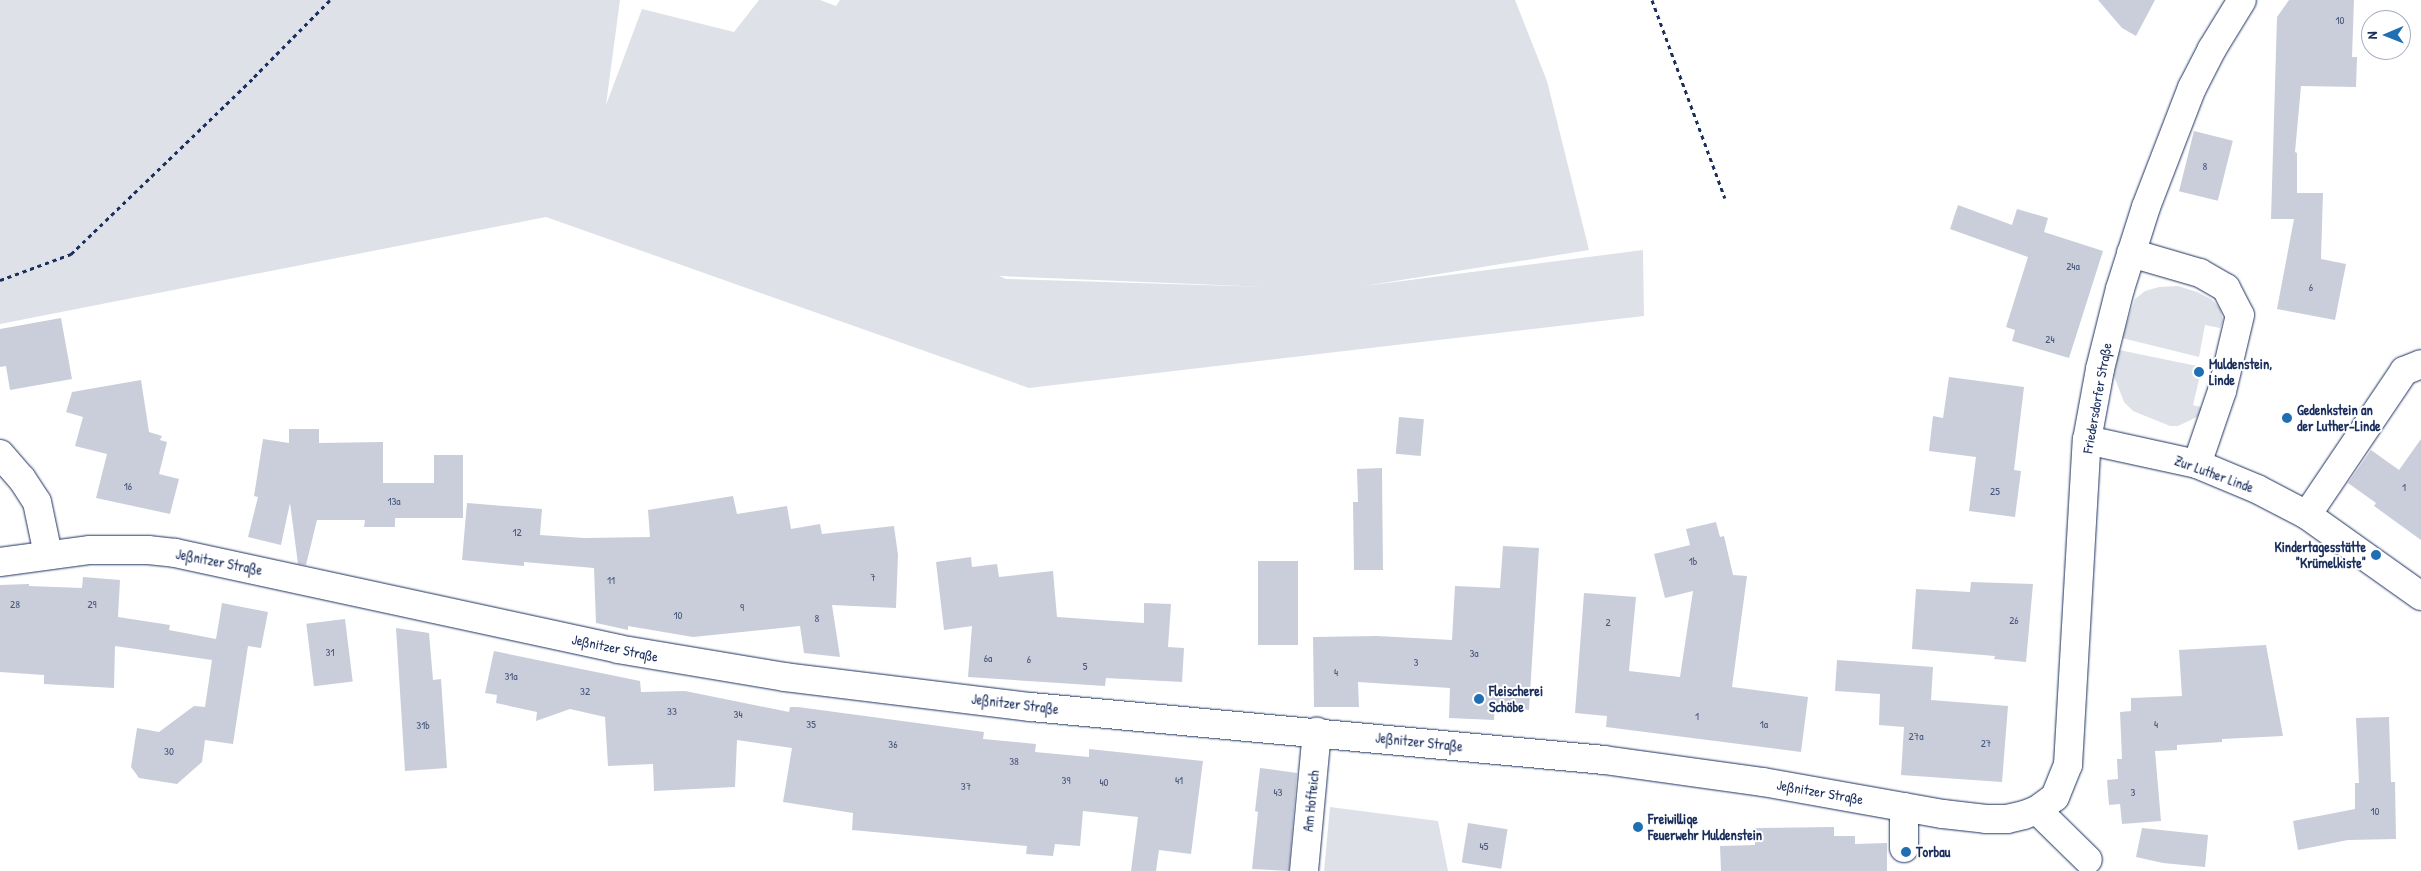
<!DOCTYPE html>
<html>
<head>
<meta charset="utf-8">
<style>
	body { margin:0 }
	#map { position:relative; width:2421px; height:871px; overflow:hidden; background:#fff; font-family:"Patrick Hand",sans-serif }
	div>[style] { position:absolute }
	.green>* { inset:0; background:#dee1e7 }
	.building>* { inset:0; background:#caceda; transform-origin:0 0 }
	.path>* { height:3px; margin-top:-1.5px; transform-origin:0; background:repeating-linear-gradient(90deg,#1b2f5e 0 4px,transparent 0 8px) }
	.roads { filter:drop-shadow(0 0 1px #1b2f5e) drop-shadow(0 0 1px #1b2f5e) }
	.minor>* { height:28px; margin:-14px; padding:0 14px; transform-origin:14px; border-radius:14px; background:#fff }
	.major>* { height:28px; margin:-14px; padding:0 14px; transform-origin:14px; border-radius:14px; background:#fff }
	.dots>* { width:14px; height:14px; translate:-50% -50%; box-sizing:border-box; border:2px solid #fff; border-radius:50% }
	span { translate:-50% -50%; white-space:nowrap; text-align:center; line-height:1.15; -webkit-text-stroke:4px #fff; paint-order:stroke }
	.number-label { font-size:11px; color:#47577d }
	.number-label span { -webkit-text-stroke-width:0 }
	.poi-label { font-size:14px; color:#1b2f5e; font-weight:700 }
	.left { translate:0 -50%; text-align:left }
	.right { translate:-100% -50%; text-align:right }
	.street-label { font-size:14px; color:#1b2f5e }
	.north { position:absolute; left:2361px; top:10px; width:50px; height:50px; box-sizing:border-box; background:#fff; border:1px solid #a4acbf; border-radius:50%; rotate:269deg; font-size:14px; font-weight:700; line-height:20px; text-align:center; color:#1b2f5e }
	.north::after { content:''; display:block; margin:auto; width:18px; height:22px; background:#1f6fb2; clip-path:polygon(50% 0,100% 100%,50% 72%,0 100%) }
</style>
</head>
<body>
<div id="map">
	<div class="green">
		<div style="clip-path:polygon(evenodd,0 0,620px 0,606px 105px,642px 9px,734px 32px,759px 0,820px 0,836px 6px,840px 0,1515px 0,1547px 81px,1589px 250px,1364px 286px,1643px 250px,1644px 316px,1029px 388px,546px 217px,0 324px,0 0,999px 276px,1267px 287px,1006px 279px,999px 276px)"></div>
		<div style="clip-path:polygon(2178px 286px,2197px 292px,2211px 299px,2220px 308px,2223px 321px,2220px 328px,2205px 325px,2199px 357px,2122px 338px,2135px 299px,2145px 291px,2159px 287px)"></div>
		<div style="clip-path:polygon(2119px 350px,2202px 367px,2193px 405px,2204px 408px,2199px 416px,2178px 426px,2170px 426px,2133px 411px,2124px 402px,2114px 376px)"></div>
		<div style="clip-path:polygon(1330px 807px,1438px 821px,1448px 871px,1324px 871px)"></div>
	</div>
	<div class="building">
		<div style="clip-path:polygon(2098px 0,2155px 0,2136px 36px,2122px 28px)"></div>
		<div style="clip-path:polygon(2289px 0,2354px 0,2352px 57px,2357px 57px,2356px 87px,2301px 86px,2295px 152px,2297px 153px,2297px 193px,2323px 193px,2321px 259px,2346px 264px,2335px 320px,2277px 309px,2294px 219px,2271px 219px,2277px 17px)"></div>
		<div style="left:2194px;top:131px;width:40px;height:62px;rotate:14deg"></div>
		<div style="clip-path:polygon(1958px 205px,2012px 225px,2017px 209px,2048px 218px,2044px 232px,2103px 251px,2069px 358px,2012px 341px,2015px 330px,2006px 327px,2028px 257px,1950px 229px)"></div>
		<div style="clip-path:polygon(61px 318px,72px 379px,10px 390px,6px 366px,0 367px,0 329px)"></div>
		<div style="clip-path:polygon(1949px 377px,2024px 387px,2014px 470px,2021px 471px,2015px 517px,1969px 511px,1976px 457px,1929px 451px,1933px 416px,1943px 418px)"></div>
		<div style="clip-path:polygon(141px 380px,149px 432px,162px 436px,160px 440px,167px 442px,159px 474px,179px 479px,170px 514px,96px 498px,107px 454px,75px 446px,83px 417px,66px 412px,72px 392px)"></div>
		<div style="left:1399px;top:417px;width:25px;height:37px;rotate:5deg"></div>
		<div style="clip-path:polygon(289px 429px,319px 429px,319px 443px,383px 442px,383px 483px,434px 483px,434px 455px,463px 455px,463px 518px,395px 518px,395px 527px,364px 527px,365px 520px,317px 520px,306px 565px,298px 564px,290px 503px,281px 545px,248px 537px,258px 497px,254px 496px,263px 439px,289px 443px)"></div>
		<div style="clip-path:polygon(2421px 439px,2421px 540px,2374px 506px,2376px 503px,2348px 483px,2371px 450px,2399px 470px)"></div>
		<div style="clip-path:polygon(1382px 468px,1383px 570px,1354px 570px,1353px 502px,1358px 502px,1357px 469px)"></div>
		<div style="clip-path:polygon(733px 496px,737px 514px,787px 506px,791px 529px,820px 524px,822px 534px,894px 526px,898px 555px,896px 608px,832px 605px,840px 657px,804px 653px,800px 626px,693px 637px,628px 626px,628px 630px,596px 623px,594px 568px,524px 562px,524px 566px,462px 560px,467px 503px,542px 509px,540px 535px,584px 538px,650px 537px,648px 510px)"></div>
		<div style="clip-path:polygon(1716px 522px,1720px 537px,1724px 536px,1733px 575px,1747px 576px,1732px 687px,1808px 697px,1801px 752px,1606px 727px,1607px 716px,1575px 713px,1584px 593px,1636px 597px,1629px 671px,1680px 677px,1693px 591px,1665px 598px,1654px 554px,1690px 545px,1686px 529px)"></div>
		<div style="clip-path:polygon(1503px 546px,1539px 548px,1529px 710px,1495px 707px,1494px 720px,1449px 718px,1450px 688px,1358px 682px,1359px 707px,1314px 707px,1313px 637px,1377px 636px,1452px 640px,1455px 586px,1500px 588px)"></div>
		<div style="clip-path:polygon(971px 557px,972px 567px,997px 564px,999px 577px,1053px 571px,1057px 617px,1144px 623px,1144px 603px,1171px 604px,1168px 647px,1184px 648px,1182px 682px,1106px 678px,1105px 686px,968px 677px,972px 626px,944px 630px,936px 562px)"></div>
		<div style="left:1258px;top:561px;width:40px;height:84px"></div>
		<div style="clip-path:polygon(83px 577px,120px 580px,118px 617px,170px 625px,169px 630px,216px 639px,222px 603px,268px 612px,261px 648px,248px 646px,233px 744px,205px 740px,202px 762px,177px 784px,139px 778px,131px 767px,137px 728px,159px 732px,194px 706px,205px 707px,212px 660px,115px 646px,114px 688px,44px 684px,44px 675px,0 672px,0 585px,29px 584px,29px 586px,82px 588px)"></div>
		<div style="clip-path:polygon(1971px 582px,2033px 584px,2026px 662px,1994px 659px,1995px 656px,1912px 649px,1916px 589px,1970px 592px)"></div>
		<div style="left:345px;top:619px;width:63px;height:39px;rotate:83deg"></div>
		<div style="clip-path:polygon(396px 628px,429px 633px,433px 680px,441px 679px,447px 768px,405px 771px)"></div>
		<div style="clip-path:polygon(2266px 645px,2283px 736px,2222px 739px,2222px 742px,2177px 745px,2177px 750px,2155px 751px,2161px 821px,2122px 824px,2120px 804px,2109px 805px,2107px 780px,2118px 779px,2117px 759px,2122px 759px,2120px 712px,2131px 711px,2131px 698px,2182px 696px,2179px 650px)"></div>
		<div style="clip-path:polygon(494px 651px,640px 681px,641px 692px,685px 691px,789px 712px,790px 707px,798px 707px,984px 732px,983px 739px,1036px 744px,1035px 752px,1089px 757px,1089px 749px,1203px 761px,1191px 854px,1159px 850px,1156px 871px,1131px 871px,1138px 817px,1083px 811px,1080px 846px,1055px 844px,1053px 856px,1026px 854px,1027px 846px,852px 830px,853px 813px,783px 802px,792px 748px,737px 740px,735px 787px,654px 791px,653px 764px,608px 766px,605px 717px,570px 709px,536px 721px,537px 712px,496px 703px,497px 695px,485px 693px)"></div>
		<div style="clip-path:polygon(1837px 660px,1933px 667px,1931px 700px,2008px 706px,2002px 782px,1901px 775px,1904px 727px,1879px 725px,1880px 694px,1835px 691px)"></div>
		<div style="clip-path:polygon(2389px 717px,2391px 782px,2395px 782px,2396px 839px,2348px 840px,2298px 850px,2293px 821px,2355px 809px,2355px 783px,2359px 783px,2356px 718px)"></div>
		<div style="clip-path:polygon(1260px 768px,1297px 773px,1289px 871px,1252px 869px,1258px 812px,1255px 811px)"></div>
		<div style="left:1468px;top:823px;width:40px;height:40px;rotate:9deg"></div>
		<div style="clip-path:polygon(1834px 827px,1834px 836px,1855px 836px,1855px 844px,1887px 843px,1887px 871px,1721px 871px,1720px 846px,1755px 845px,1755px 828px)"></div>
		<div style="clip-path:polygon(2142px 828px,2208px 835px,2205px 867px,2163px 863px,2136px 857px)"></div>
	</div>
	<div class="path">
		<div style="left:1652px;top:0;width:211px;rotate:69.8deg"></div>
		<div style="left:0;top:280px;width:76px;rotate:-20.1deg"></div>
		<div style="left:71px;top:254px;width:255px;rotate:-44deg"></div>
		<div style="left:254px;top:77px;width:108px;rotate:-45.4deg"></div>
	</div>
	<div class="roads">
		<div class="minor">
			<div style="left:2131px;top:253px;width:72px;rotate:16.2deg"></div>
			<div style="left:2200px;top:273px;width:30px;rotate:30deg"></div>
			<div style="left:2226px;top:288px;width:30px;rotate:63deg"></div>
			<div style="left:2240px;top:315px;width:78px;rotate:103.3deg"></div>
			<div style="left:2222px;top:391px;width:77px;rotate:108.9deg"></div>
			<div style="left:2087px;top:440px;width:113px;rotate:12.3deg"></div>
			<div style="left:2197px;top:464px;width:65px;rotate:22.6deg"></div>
			<div style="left:2257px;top:489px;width:56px;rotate:27.5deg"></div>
			<div style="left:2307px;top:515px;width:140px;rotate:35.4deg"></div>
			<div style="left:0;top:454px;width:33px;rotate:49deg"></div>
			<div style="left:22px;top:479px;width:27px;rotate:57deg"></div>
			<div style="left:37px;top:502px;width:53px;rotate:78.1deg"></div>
			<div style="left:2307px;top:515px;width:174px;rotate:-56deg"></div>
			<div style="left:2404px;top:371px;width:18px;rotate:-22deg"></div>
			<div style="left:1904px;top:807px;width:41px;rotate:90deg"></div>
			<div style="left:2037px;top:810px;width:71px;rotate:44.4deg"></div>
			<div style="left:1304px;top:871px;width:140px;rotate:-84.7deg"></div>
		</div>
		<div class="major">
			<div style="left:0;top:562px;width:91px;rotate:-7.6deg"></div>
			<div style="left:90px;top:550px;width:58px"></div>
			<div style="left:148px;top:550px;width:27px;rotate:6deg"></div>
			<div style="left:175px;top:553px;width:453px;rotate:12.2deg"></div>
			<div style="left:618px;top:649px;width:169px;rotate:9.5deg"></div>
			<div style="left:785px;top:677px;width:248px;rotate:7deg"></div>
			<div style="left:1031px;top:707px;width:575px;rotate:5.28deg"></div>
			<div style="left:1604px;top:760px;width:161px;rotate:7.9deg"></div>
			<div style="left:1763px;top:782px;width:183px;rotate:10.1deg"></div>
			<div style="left:1943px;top:814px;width:43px;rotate:6.6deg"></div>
			<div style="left:1986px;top:819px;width:21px"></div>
			<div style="left:2007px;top:819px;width:17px;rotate:-13deg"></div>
			<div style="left:2024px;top:815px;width:14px;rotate:-21deg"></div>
			<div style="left:2037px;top:810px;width:22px;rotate:-36deg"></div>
			<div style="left:2055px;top:797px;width:35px;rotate:-68deg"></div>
			<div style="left:2068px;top:765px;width:326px;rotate:-86.7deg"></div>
			<div style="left:2087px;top:440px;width:72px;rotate:-79.6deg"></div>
			<div style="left:2100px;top:369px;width:82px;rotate:-76deg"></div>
			<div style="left:2120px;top:289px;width:86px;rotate:-72.4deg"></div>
			<div style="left:2146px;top:207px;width:128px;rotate:-68.9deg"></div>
			<div style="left:2192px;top:88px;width:44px;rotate:-62.9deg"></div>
			<div style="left:2212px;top:49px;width:57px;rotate:-58.5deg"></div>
		</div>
	</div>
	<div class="dots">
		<div style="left:2199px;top:372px;background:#1f6fb2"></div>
		<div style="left:2287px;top:418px;background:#1f6fb2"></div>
		<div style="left:2376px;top:555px;background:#1f6fb2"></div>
		<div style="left:1479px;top:699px;background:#1f6fb2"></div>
		<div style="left:1638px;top:827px;background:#1f6fb2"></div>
		<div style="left:1906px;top:852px;background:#1f6fb2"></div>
	</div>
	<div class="number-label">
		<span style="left:2340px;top:20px">10</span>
		<span style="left:2205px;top:166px">8</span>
		<span style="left:2073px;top:266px">24a</span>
		<span style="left:2311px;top:287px">6</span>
		<span style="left:2050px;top:339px">24</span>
		<span style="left:128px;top:486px">16</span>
		<span style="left:2404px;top:487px">1</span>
		<span style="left:1995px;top:491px">25</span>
		<span style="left:394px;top:501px">13a</span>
		<span style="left:517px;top:532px">12</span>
		<span style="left:1693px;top:561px">1b</span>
		<span style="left:873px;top:577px">7</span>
		<span style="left:611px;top:580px">11</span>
		<span style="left:15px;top:604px">28</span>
		<span style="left:92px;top:604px">29</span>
		<span style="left:742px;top:607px">9</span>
		<span style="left:678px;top:615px">10</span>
		<span style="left:817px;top:618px">8</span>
		<span style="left:2014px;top:620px">26</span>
		<span style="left:1608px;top:622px">2</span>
		<span style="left:330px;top:652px">31</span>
		<span style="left:1474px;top:653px">3a</span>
		<span style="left:988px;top:658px">6a</span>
		<span style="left:1029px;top:659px">6</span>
		<span style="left:1416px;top:662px">3</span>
		<span style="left:1085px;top:666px">5</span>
		<span style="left:1336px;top:672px">4</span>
		<span style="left:511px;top:676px">31a</span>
		<span style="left:585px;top:691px">32</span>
		<span style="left:672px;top:711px">33</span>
		<span style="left:738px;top:714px">34</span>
		<span style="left:1697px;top:716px">1</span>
		<span style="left:811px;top:724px">35</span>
		<span style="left:1764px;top:724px">1a</span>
		<span style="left:2156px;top:724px">4</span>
		<span style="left:423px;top:725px">31b</span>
		<span style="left:1916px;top:736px">27a</span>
		<span style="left:1986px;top:743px">27</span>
		<span style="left:893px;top:744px">36</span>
		<span style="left:169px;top:751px">30</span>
		<span style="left:1014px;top:761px">38</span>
		<span style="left:1066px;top:780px">39</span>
		<span style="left:1179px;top:780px">41</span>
		<span style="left:1104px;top:782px">40</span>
		<span style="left:966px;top:786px">37</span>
		<span style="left:1278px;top:792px">43</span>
		<span style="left:2133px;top:792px">3</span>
		<span style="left:2375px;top:811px">10</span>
		<span style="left:1484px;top:846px">45</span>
	</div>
	<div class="poi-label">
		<span class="left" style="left:2209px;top:372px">Muldenstein,<br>Linde</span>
		<span class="left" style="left:2297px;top:418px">Gedenkstein an<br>der Luther-Linde</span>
		<span class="right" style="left:2366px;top:555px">Kindertagesstätte<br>"Krümelkiste"</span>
		<span class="left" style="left:1489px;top:699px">Fleischerei<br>Schöbe</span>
		<span class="left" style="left:1648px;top:827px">Freiwillige<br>Feuerwehr Muldenstein</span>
		<span class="left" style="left:1916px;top:852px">Torbau</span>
	</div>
	<div class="street-label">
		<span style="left:2097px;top:398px;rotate:-80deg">Friedersdorfer Straße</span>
		<span style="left:2214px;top:474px;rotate:20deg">Zur Luther Linde</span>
		<span style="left:219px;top:562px;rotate:11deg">Jeßnitzer Straße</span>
		<span style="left:615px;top:648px;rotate:12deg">Jeßnitzer Straße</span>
		<span style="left:1015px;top:704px;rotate:7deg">Jeßnitzer Straße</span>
		<span style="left:1419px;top:742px;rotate:6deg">Jeßnitzer Straße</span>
		<span style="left:1820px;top:792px;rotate:10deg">Jeßnitzer Straße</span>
		<span style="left:1311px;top:801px;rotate:-84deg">Am Hofteich</span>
	</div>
	<div class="north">N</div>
</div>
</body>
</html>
